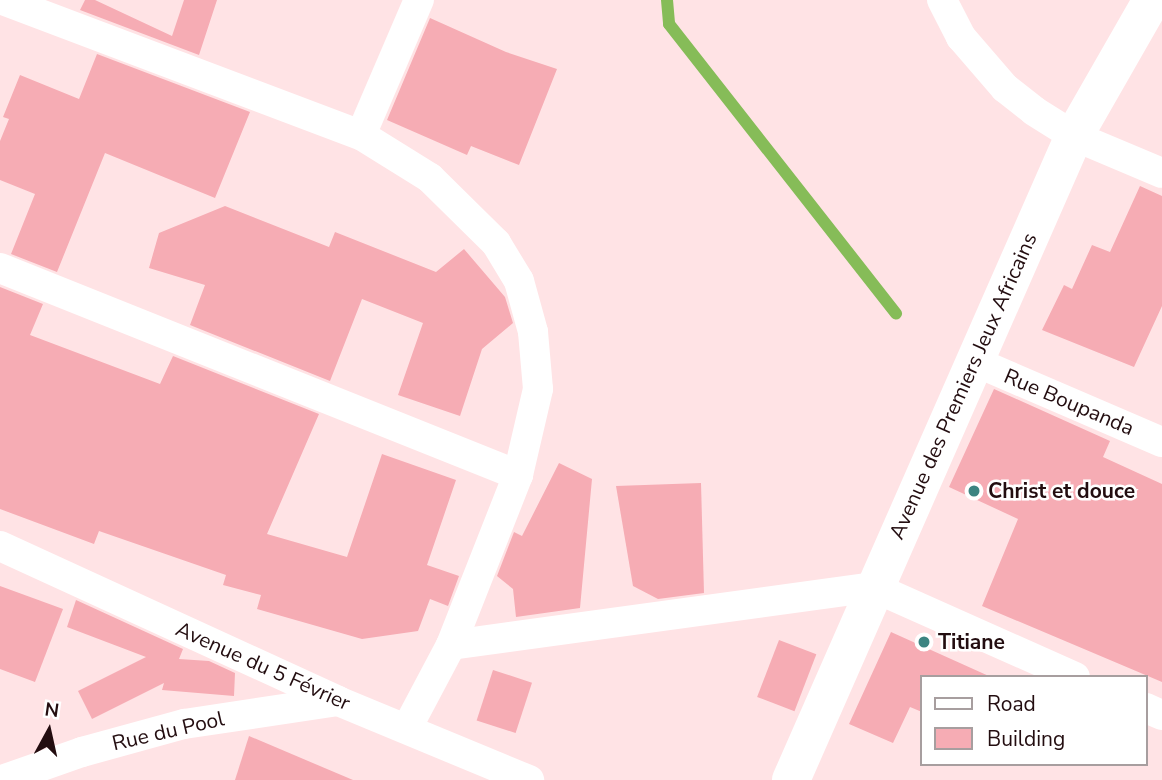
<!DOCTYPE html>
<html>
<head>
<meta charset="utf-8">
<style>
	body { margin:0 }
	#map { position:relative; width:1162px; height:780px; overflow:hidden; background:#ffe3e5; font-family:"Nunito Sans",sans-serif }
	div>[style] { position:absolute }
	.stream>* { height:12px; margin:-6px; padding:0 6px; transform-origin:6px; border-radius:6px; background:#86bc58 }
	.building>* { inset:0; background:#f6acb4; transform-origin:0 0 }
	.minor>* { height:30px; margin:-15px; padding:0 15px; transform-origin:15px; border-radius:15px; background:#fff }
	.tertiary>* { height:38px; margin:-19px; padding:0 19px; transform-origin:19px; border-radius:19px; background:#fff }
	.dots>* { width:19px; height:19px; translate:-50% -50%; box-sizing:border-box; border:4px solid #fff; border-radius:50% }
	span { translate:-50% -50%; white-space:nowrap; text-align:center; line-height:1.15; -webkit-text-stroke:5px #fff; paint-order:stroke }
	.street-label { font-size:21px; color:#230d10 }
	.poi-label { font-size:21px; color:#230d10; font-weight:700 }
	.left { translate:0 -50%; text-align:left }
	.legend { position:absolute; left:920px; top:675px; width:228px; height:91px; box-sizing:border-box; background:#fff; border:2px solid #a79e9f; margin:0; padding:9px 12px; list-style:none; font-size:21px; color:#230d10 }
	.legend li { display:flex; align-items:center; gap:14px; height:35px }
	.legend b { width:35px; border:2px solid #a79e9f }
	.north { position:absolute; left:14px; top:696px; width:70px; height:70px; -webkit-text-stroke:5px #fff; paint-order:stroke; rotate:8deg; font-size:19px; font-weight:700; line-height:28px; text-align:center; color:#230d10 }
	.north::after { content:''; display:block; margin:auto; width:24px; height:32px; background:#230d10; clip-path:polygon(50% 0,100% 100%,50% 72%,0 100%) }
</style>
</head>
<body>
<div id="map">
	<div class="stream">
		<div style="left:667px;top:0;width:24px;rotate:85deg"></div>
		<div style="left:669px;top:24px;width:368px;rotate:51.9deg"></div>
	</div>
	<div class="building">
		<div style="clip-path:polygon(85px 0,95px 0,172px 36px,184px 0,217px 0,199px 55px,80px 10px)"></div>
		<div style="clip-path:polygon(430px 18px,506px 52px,557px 69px,519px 165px,471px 146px,467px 155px,387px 120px)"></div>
		<div style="clip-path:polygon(97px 54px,250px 112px,215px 198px,105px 153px,57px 272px,11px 254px,35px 194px,0 180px,0 141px,9px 119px,3px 117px,20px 75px,79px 99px)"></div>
		<div style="clip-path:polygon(1140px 186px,1162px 196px,1162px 306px,1134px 367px,1042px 330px,1064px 285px,1072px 289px,1092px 245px,1110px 252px)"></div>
		<div style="clip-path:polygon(225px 206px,329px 247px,335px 232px,436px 272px,464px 249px,505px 297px,513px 323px,482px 349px,460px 416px,398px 395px,423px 323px,362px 299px,330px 381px,190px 325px,205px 285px,149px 268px,159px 233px)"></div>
		<div style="clip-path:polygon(0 287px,43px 304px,30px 335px,160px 384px,173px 356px,319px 414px,267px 534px,347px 557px,382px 454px,456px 480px,427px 565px,459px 576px,448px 606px,430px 599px,418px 631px,362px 639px,257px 609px,261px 595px,223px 585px,226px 575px,99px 531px,94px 544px,0 509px)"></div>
		<div style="clip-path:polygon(994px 389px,1110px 441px,1103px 457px,1162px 484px,1162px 682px,982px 606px,1018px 519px,949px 487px)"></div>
		<div style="clip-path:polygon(559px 463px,592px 479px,580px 608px,516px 617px,513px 589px,497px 576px,514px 532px,522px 536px)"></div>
		<div style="clip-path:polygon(701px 483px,704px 593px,658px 599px,633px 586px,616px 486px)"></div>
		<div style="clip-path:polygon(0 586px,63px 609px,35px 682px,0 669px)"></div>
		<div style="clip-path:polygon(76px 600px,183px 649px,179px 659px,209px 661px,235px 673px,234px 696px,162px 690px,164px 683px,92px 719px,78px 691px,146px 657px,67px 627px)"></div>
		<div style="clip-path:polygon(891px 632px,991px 677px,922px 677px,922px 712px,910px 707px,893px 743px,849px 724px)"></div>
		<div style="left:779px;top:640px;width:40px;height:61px;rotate:21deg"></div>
		<div style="left:493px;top:670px;width:41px;height:53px;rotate:18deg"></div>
		<div style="clip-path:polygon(249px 736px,353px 780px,235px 780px)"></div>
	</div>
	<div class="minor">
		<div style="left:3px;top:0;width:383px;rotate:20.7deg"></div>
		<div style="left:361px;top:135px;width:81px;rotate:31.9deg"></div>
		<div style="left:430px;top:178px;width:93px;rotate:44.6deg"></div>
		<div style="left:496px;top:243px;width:44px;rotate:58.8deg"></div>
		<div style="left:519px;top:281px;width:53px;rotate:74.6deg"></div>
		<div style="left:533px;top:332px;width:57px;rotate:85deg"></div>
		<div style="left:538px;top:389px;width:88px;rotate:103.1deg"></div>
		<div style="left:518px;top:475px;width:183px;rotate:111.5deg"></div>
		<div style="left:451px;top:645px;width:94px;rotate:117.9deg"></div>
		<div style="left:942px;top:0;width:42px;rotate:62.8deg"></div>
		<div style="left:961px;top:37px;width:67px;rotate:49.2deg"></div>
		<div style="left:1005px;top:88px;width:37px;rotate:38deg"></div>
		<div style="left:1034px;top:111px;width:47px;rotate:32deg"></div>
		<div style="left:1074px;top:136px;width:95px;rotate:22.8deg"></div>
		<div style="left:361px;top:135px;width:147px;rotate:-66.8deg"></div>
		<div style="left:0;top:268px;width:558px;rotate:21.78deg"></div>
		<div style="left:976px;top:362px;width:202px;rotate:23.3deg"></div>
		<div style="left:0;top:546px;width:372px;rotate:24.6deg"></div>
		<div style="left:338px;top:701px;width:207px;rotate:22.5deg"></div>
		<div style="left:451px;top:645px;width:426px;rotate:-7.8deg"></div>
		<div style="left:873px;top:587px;width:221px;rotate:24deg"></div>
		<div style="left:1146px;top:708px;width:17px;rotate:24deg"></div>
		<div style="left:2px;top:780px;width:85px;rotate:-19.3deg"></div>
		<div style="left:82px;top:752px;width:106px;rotate:-15.4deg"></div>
		<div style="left:184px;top:724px;width:156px;rotate:-8.5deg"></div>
	</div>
	<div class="tertiary">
		<div style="left:791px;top:780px;width:703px;rotate:-66.28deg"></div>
		<div style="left:1074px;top:136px;width:157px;rotate:-60.2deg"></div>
	</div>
	<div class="dots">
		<div style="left:974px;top:491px;background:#3c8481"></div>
		<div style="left:924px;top:642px;background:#3c8481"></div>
	</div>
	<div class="street-label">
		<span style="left:963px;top:386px;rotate:-66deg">Avenue des Premiers Jeux Africains</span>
		<span style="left:1069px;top:402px;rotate:23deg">Rue Boupanda</span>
		<span style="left:263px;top:666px;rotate:24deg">Avenue du 5 Février</span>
		<span style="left:168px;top:731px;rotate:-13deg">Rue du Pool</span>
	</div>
	<div class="poi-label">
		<span class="left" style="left:988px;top:491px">Christ et douce</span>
		<span class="left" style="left:938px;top:642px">Titiane</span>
	</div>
	<ul class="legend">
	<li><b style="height:9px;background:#fff"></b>Road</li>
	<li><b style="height:19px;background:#f6acb4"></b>Building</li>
	</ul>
	<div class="north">N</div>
</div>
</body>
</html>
